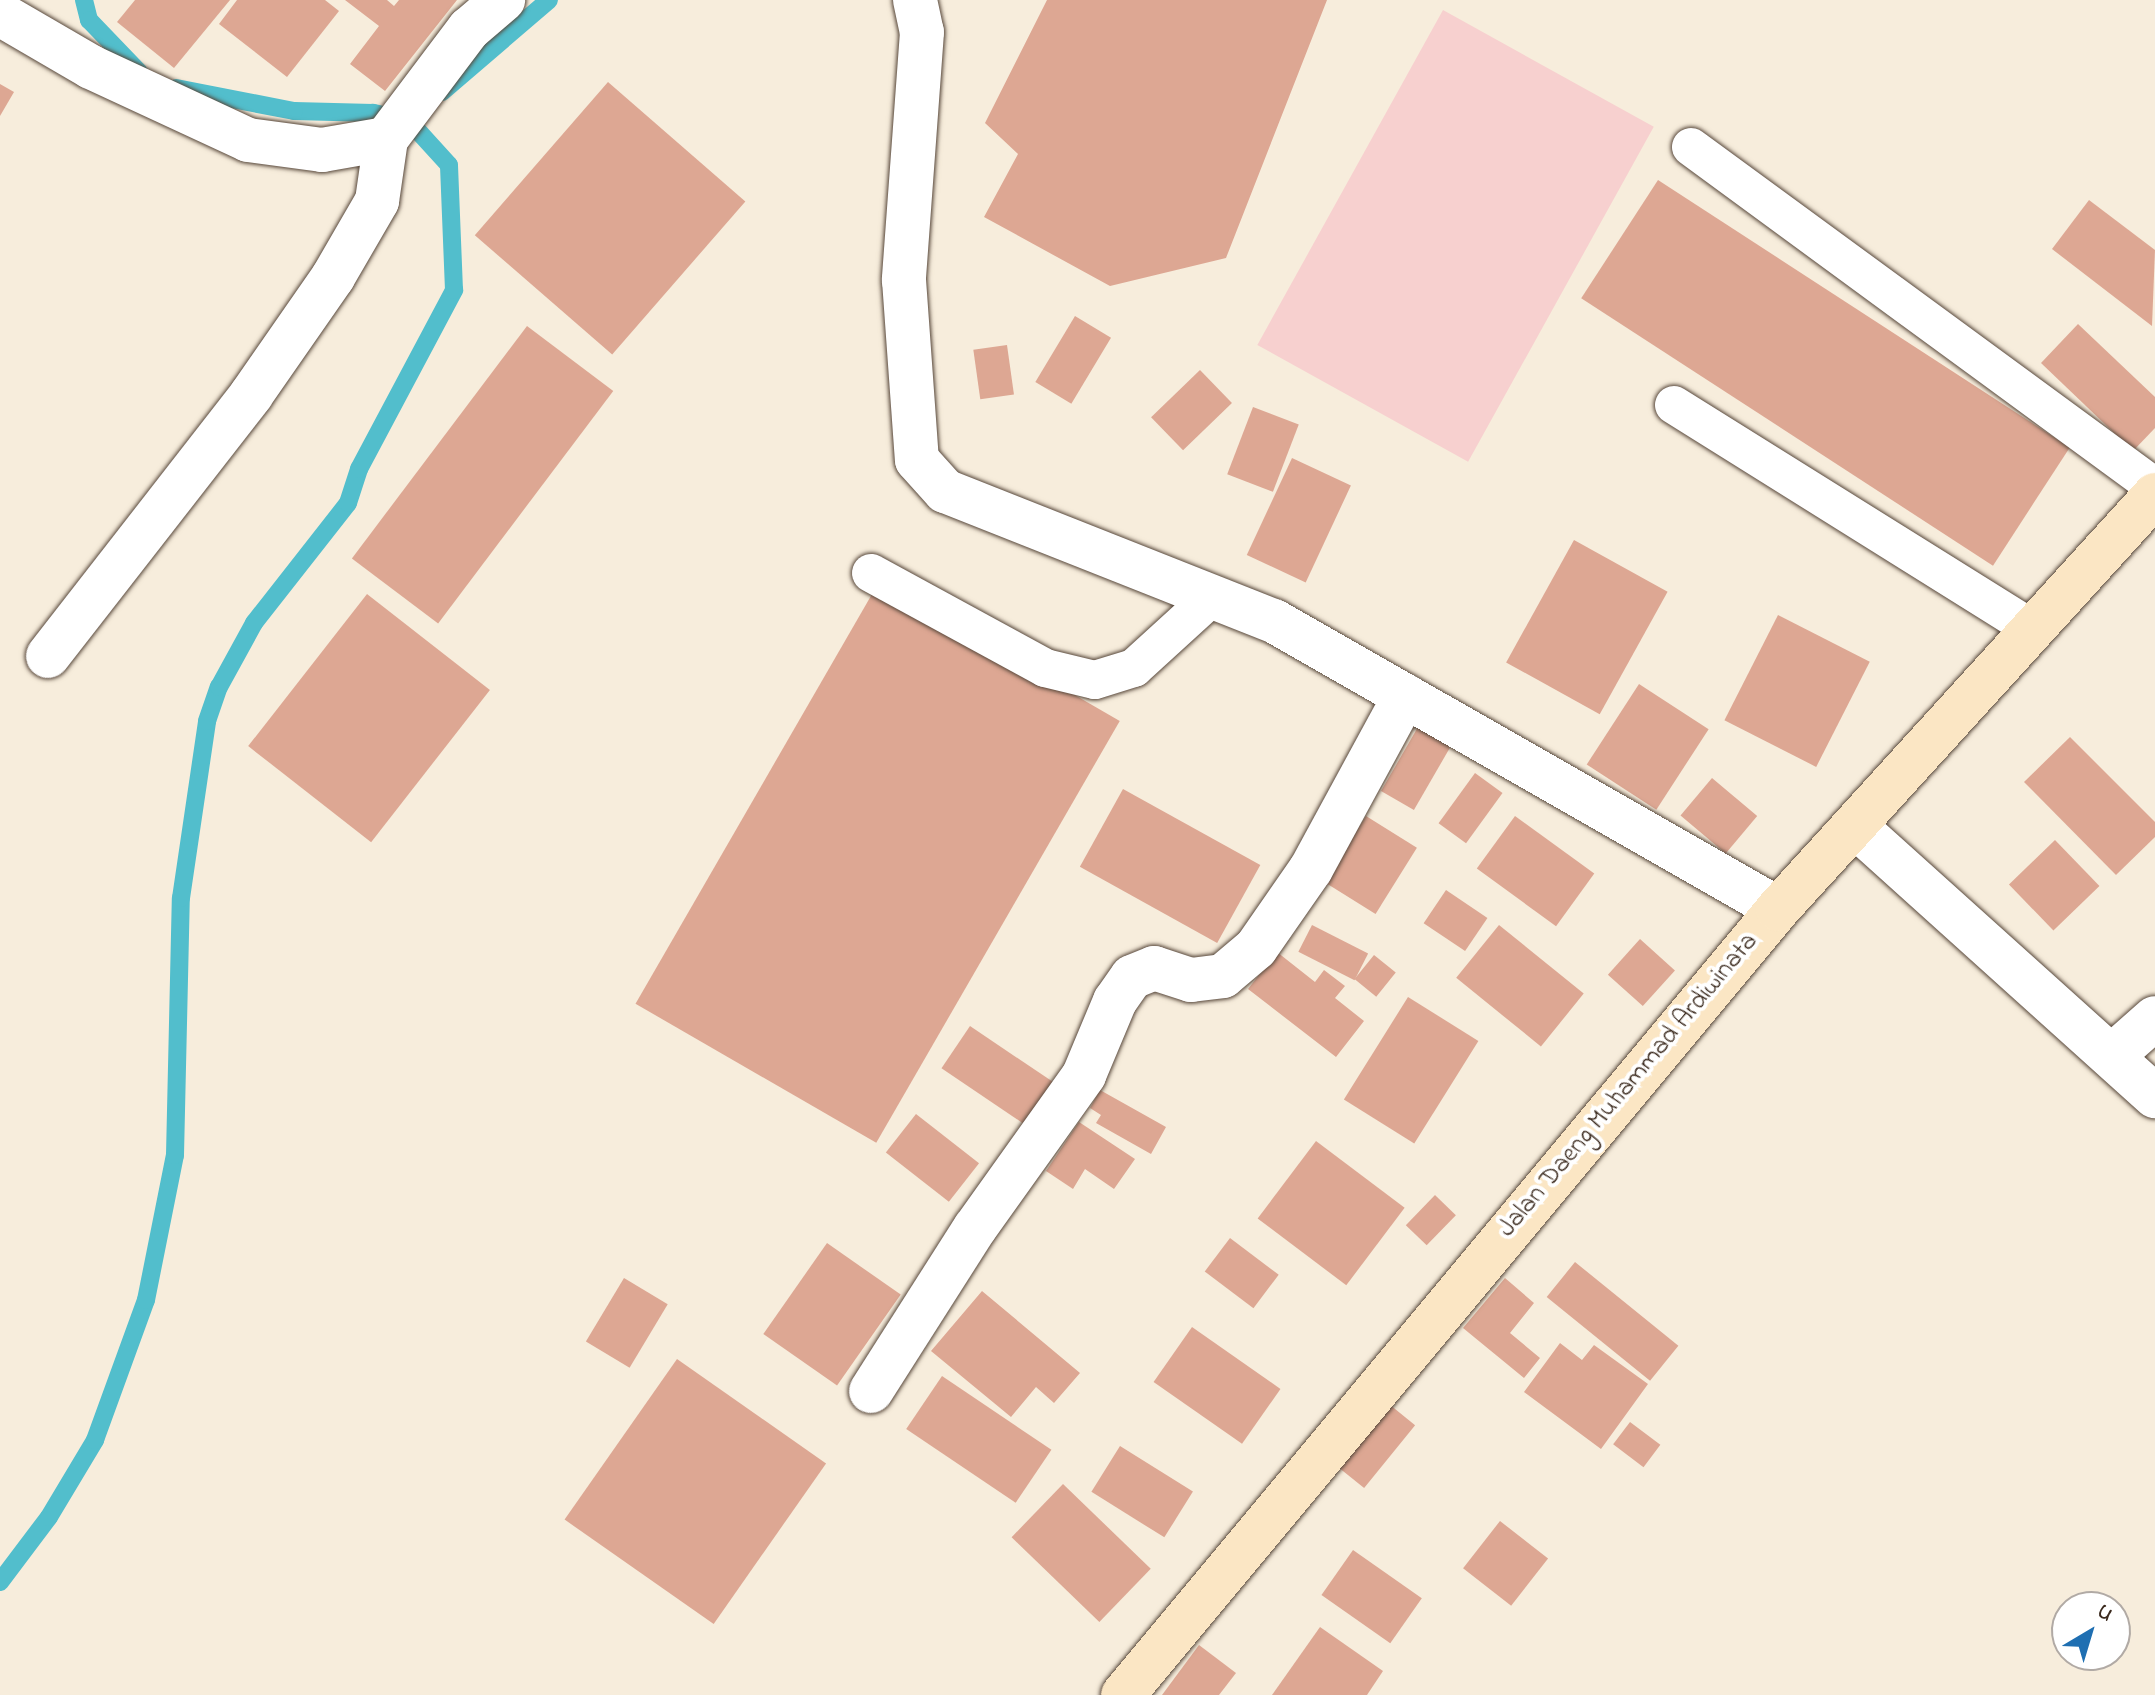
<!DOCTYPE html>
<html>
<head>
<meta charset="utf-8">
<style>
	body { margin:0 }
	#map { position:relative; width:2155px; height:1695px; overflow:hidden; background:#f7eddc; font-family:"Indie Flower",sans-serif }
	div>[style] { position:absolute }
	.built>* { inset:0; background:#f7d0cf; transform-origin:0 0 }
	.stream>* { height:18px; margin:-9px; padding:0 9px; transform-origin:9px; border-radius:9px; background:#52becc }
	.building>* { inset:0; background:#dda793; transform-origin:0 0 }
	.roads { filter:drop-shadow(0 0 2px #57473a) drop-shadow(0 0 2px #57473a) }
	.lane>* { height:38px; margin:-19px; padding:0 19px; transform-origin:19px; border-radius:19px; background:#fff }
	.street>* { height:44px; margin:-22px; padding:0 22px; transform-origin:22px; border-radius:22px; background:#fff }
	.secondary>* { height:44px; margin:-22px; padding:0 22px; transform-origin:22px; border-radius:22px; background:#fbe6c4 }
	span { translate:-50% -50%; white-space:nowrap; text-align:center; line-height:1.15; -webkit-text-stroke:8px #fff; paint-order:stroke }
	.street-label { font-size:26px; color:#3b2a1e }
	.north { position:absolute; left:2051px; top:1591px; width:80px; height:80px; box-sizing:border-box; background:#fff; border:2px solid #b1aaa5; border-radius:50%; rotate:38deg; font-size:22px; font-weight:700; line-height:32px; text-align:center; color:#3b2a1e }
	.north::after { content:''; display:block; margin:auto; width:28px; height:36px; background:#1f6fb2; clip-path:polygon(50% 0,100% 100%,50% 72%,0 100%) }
</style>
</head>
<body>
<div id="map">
	<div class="built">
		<div style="left:1443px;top:10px;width:241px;height:383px;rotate:29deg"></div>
	</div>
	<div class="stream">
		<div style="left:84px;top:0;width:21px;rotate:76deg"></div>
		<div style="left:89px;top:20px;width:72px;rotate:46.1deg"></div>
		<div style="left:442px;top:92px;width:141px;rotate:-40.7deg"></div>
		<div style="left:0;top:1582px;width:81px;rotate:-53deg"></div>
		<div style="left:49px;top:1517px;width:90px;rotate:-59.1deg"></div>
		<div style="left:95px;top:1440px;width:149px;rotate:-70deg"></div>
		<div style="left:146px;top:1300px;width:148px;rotate:-78.7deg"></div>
		<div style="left:175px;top:1155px;width:257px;rotate:-88.7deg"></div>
		<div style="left:181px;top:898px;width:179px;rotate:-81.6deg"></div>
		<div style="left:207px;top:721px;width:36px;rotate:-71deg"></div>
		<div style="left:219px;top:687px;width:73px;rotate:-61.3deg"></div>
		<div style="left:254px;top:623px;width:152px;rotate:-51.9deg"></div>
		<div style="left:348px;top:503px;width:36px;rotate:-72deg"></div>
		<div style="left:359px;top:469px;width:203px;rotate:-62deg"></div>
		<div style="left:454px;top:290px;width:125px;rotate:-92.3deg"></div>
		<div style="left:449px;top:165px;width:59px;rotate:-132.3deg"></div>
		<div style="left:409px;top:121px;width:37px;rotate:-167deg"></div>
		<div style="left:373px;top:113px;width:79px;rotate:-178.5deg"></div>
		<div style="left:294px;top:111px;width:120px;rotate:-169deg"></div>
	</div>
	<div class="building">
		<div style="clip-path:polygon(135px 0,230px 0,174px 68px,117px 22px)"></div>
		<div style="clip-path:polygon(237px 0,325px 0,339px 11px,287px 77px,219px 24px)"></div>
		<div style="clip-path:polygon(345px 0,387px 0,394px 6px,399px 0,457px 0,385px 91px,350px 64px,379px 26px)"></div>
		<div style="clip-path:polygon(1047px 0,1327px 0,1226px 258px,1110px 286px,984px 217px,1018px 154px,985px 123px)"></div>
		<div style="left:608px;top:82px;width:182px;height:203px;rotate:41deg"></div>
		<div style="clip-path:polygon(0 84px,14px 92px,0 116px)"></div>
		<div style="left:1658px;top:180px;width:491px;height:141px;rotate:33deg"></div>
		<div style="clip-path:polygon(2089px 200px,2155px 250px,2152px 326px,2052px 249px)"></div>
		<div style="left:1075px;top:316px;width:42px;height:77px;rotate:31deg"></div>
		<div style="clip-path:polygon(2078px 324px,2155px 397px,2155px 428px,2133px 451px,2041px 363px)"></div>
		<div style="left:527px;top:326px;width:108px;height:291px;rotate:37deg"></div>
		<div style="left:1007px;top:345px;width:50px;height:34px;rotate:82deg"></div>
		<div style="left:1200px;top:370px;width:46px;height:68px;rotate:46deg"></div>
		<div style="left:1253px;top:407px;width:49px;height:72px;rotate:21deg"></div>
		<div style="left:1292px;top:458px;width:65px;height:107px;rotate:25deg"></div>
		<div style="left:1574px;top:540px;width:107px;height:140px;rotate:29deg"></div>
		<div style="left:879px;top:582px;width:278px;height:487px;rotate:30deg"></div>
		<div style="left:367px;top:594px;width:156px;height:193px;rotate:38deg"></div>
		<div style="left:1778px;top:615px;width:103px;height:118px;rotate:27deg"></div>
		<div style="left:1639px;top:684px;width:83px;height:96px;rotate:33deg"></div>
		<div style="left:1418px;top:727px;width:38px;height:74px;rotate:30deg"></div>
		<div style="clip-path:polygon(2070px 737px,2155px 822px,2155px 837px,2116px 875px,2024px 782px)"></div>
		<div style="left:1475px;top:773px;width:34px;height:62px;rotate:36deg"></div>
		<div style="left:1712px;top:778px;width:59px;height:49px;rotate:40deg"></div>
		<div style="left:1123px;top:789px;width:157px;height:89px;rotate:29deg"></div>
		<div style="left:1366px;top:816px;width:60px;height:78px;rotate:32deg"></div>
		<div style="left:1515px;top:816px;width:98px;height:65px;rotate:36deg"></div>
		<div style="left:2055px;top:840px;width:64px;height:64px;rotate:46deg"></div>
		<div style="left:1446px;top:890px;width:50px;height:40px;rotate:34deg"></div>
		<div style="left:1312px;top:925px;width:63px;height:30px;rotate:27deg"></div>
		<div style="left:1499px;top:925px;width:109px;height:68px;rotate:39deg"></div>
		<div style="left:1640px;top:939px;width:47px;height:48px;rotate:42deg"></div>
		<div style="clip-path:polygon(1277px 952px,1315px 982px,1324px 970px,1345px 986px,1335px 998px,1364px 1021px,1336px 1057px,1248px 989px)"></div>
		<div style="left:1374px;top:955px;width:28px;height:31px;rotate:39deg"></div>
		<div style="left:1408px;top:997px;width:83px;height:121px;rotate:32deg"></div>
		<div style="left:970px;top:1026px;width:103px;height:51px;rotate:34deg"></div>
		<div style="clip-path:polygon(1100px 1090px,1166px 1127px,1151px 1154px,1096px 1123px,1101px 1115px,1090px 1108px)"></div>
		<div style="left:916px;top:1114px;width:80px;height:49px;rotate:38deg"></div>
		<div style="clip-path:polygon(1079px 1122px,1135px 1159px,1114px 1189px,1085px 1169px,1073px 1189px,1046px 1171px)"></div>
		<div style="left:1316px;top:1141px;width:111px;height:97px;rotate:37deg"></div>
		<div style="left:1435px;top:1195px;width:29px;height:42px;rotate:44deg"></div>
		<div style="left:1230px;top:1238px;width:61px;height:42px;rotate:37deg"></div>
		<div style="left:827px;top:1243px;width:90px;height:111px;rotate:35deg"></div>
		<div style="left:1575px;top:1262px;width:133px;height:45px;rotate:39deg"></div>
		<div style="left:624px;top:1278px;width:51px;height:74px;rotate:31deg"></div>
		<div style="clip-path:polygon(1505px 1278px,1534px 1303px,1510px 1333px,1540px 1358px,1524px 1378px,1463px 1328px)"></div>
		<div style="clip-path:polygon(982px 1291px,1080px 1373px,1054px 1403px,1036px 1387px,1011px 1417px,931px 1351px)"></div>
		<div style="left:1192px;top:1327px;width:108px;height:67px;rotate:35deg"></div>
		<div style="clip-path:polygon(1560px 1343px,1582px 1360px,1594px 1345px,1648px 1384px,1601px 1449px,1524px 1392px)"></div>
		<div style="left:677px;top:1359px;width:182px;height:196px;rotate:35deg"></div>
		<div style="left:942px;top:1376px;width:132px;height:64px;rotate:34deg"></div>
		<div style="left:1384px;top:1400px;width:40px;height:81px;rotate:39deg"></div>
		<div style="left:1630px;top:1422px;width:38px;height:28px;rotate:37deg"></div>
		<div style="left:1120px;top:1446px;width:86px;height:54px;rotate:32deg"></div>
		<div style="left:1063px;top:1484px;width:122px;height:74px;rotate:44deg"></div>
		<div style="left:1500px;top:1521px;width:61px;height:60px;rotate:38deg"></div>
		<div style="left:1353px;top:1550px;width:84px;height:55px;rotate:35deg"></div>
		<div style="clip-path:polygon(1320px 1627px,1383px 1671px,1367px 1695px,1272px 1695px)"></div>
		<div style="clip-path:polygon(1199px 1645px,1236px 1673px,1219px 1695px,1162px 1695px)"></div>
	</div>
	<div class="roads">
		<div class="lane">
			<div style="left:1691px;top:147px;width:575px;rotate:36.23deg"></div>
			<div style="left:1674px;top:405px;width:421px;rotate:32deg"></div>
			<div style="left:871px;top:573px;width:198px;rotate:28.6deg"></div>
			<div style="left:1045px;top:668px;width:51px;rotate:13.5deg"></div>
			<div style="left:1095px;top:680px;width:41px;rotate:-17.1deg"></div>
			<div style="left:1134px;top:668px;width:108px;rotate:-42.4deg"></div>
		</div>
		<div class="street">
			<div style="left:915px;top:0;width:33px;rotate:78deg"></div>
			<div style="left:922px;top:32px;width:249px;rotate:94.2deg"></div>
			<div style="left:904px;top:280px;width:180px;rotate:85.9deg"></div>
			<div style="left:917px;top:460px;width:42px;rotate:47.9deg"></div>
			<div style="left:945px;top:491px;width:354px;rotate:21.6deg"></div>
			<div style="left:1274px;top:621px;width:580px;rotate:29.74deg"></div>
			<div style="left:0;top:14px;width:105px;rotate:30.2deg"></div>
			<div style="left:91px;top:67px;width:173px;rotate:24.9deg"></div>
			<div style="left:248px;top:140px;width:75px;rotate:7.7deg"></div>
			<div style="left:322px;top:150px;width:65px;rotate:-9.8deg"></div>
			<div style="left:48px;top:656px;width:331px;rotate:-52.1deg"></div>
			<div style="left:251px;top:395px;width:144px;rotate:-55.2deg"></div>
			<div style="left:333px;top:277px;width:88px;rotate:-59.9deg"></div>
			<div style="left:377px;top:201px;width:63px;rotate:-81.7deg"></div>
			<div style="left:386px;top:139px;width:138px;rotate:-53deg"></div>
			<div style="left:469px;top:29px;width:45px;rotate:-40.5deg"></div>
			<div style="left:1855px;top:826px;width:404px;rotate:42deg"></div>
			<div style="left:2112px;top:1056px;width:57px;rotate:-41.5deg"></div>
			<div style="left:871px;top:1391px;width:193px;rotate:-57.5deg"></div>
			<div style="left:975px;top:1228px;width:188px;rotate:-54.5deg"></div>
			<div style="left:1084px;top:1075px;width:80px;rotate:-67.3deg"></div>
			<div style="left:1115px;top:1001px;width:29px;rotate:-55deg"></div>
			<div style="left:1132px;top:977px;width:24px;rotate:-22deg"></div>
			<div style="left:1154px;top:968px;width:39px;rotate:18deg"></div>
			<div style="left:1191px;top:980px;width:32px;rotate:-7deg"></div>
			<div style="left:1223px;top:976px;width:43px;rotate:-40.3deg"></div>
			<div style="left:1256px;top:948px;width:96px;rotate:-55.2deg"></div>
			<div style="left:1311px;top:869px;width:197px;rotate:-61.5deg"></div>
		</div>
		<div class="secondary">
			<div style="left:1123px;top:1695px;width:1023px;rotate:-50.19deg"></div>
			<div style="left:1778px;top:909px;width:560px;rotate:-47.68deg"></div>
		</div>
	</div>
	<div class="street-label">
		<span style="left:1629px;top:1086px;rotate:-50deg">Jalan Daeng Muhammad Ardiwinata</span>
	</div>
	<div class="north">U</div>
</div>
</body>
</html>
